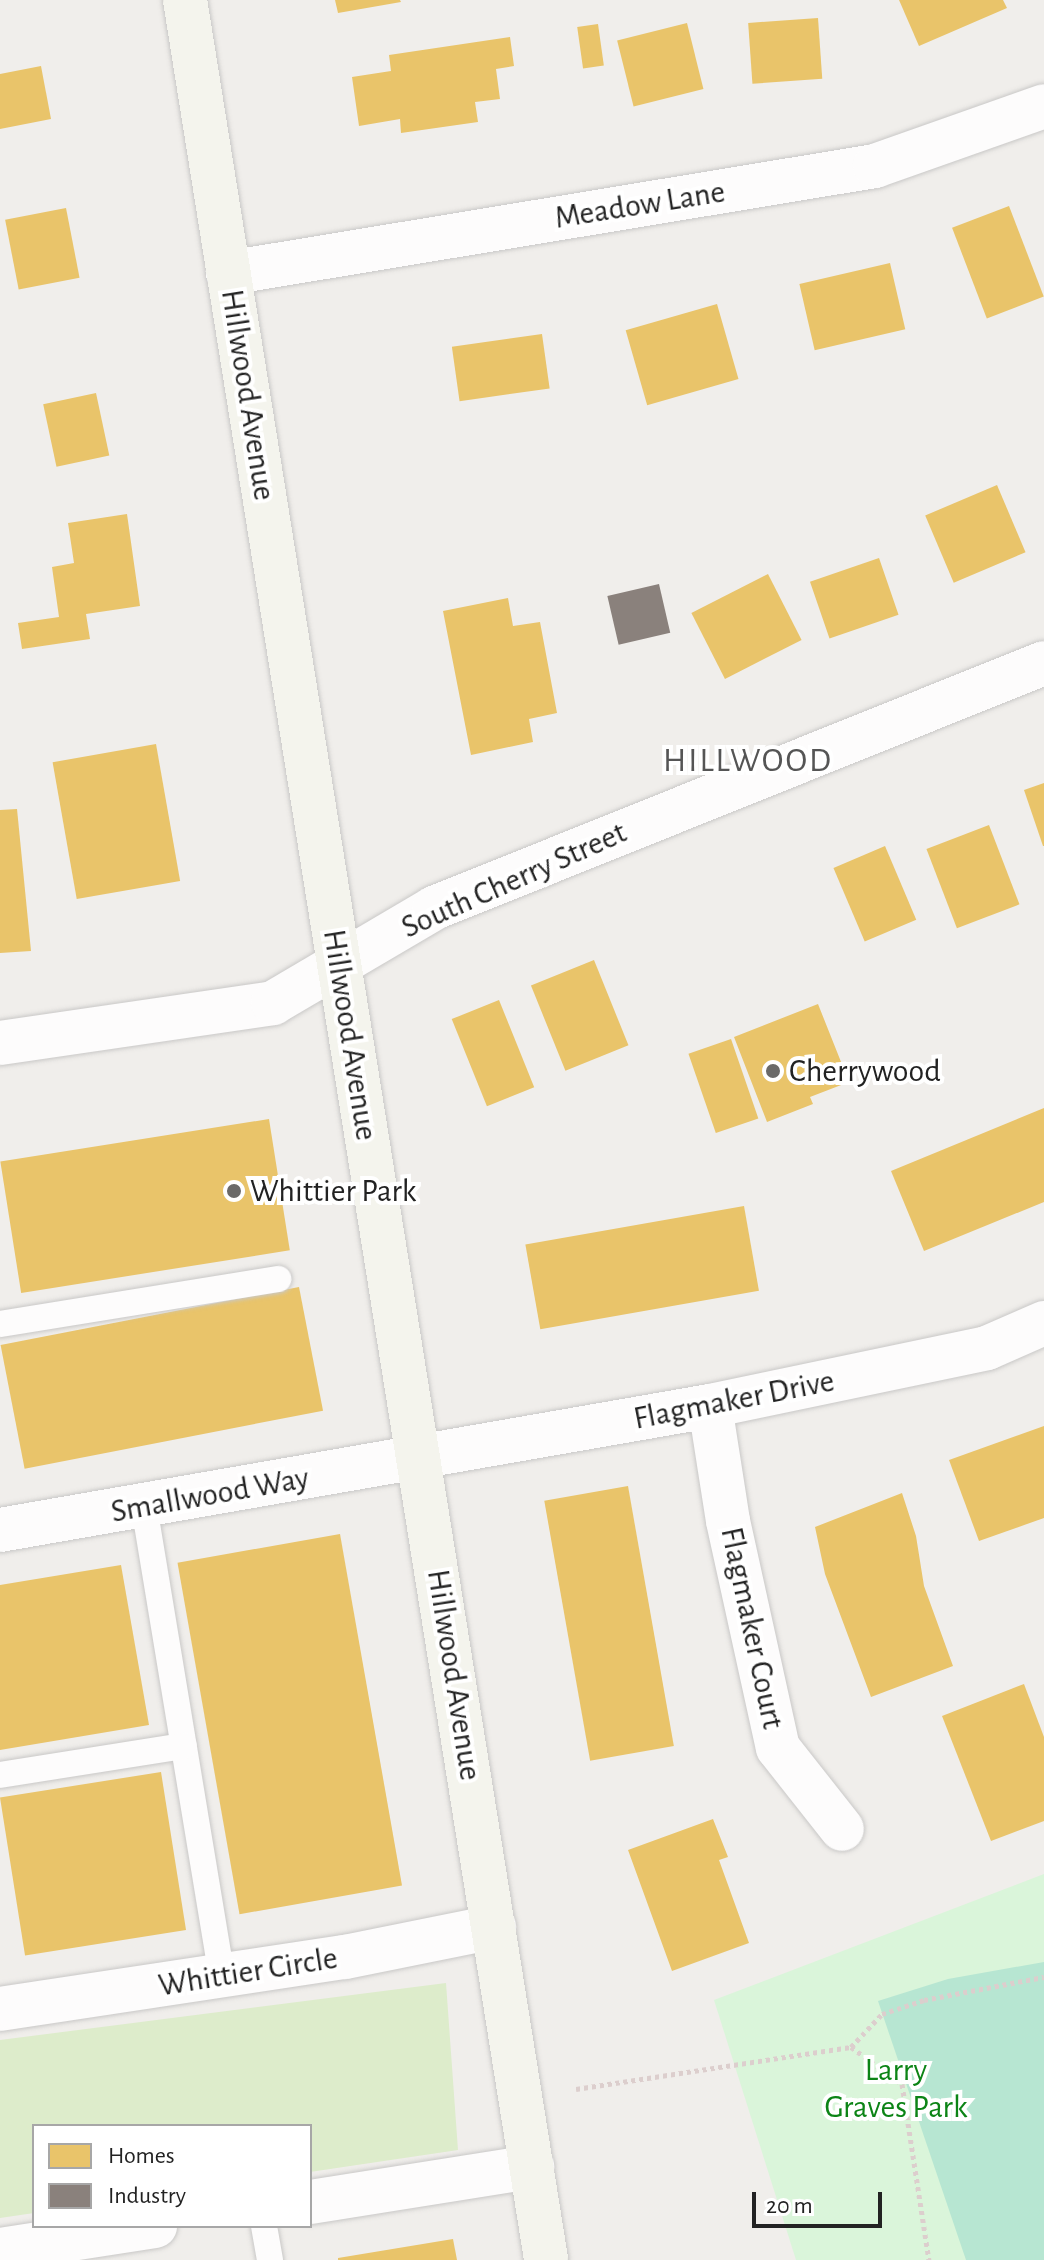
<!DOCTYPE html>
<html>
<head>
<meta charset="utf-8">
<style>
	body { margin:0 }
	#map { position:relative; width:1044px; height:2260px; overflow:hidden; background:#f0eeeb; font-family:"Alegreya Sans",sans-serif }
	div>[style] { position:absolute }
	.grass>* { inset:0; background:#ddeccb }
	.park>* { inset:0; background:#daf5da }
	.pitch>* { inset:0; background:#b7e6d2 }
	.homes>* { inset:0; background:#e9c46a; transform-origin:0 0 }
	.industry>* { inset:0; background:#8a817c; transform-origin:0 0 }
	.path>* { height:5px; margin-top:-2.5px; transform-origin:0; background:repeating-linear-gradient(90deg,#dccecd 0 4px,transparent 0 8px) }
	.roads { filter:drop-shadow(0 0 2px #c9c8c7) drop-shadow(0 0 2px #c9c8c7) }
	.service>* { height:26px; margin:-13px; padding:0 13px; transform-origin:13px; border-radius:13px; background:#fdfcfc }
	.minor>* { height:44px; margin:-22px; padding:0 22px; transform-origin:22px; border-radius:22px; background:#fdfcfc }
	.tertiary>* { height:44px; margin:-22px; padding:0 22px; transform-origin:22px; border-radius:22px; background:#fdfcfc }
	.secondary>* { height:44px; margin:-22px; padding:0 22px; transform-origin:22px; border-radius:22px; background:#f4f4ed }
	.dots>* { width:22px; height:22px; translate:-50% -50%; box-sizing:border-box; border:4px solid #fff; border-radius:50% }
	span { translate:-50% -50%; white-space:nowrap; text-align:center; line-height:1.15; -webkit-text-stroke:8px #fff; paint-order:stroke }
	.street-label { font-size:32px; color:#222 }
	.poi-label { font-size:32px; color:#222 }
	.left { translate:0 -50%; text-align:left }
	.park-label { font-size:32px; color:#0c8416 }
	.neighbourhood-label { font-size:34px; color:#555; letter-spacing:2px }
	.legend { position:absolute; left:32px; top:2124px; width:280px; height:104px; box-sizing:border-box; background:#fff; border:2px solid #a7a7a7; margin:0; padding:10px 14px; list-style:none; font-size:24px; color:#222 }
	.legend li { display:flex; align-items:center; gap:16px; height:40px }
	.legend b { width:40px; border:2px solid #a7a7a7 }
	.scale { position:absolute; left:752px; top:2192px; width:130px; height:36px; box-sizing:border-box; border:4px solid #222; border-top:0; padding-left:10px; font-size:24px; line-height:28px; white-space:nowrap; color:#222; -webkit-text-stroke:6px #fff; paint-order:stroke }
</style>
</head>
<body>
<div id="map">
	<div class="grass">
		<div style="clip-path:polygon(446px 1983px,458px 2150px,310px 2172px,310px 2126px,34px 2126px,34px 2213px,0 2218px,0 2040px)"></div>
	</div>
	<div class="park">
		<div style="clip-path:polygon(1044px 1874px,1044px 2260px,796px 2260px,714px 2000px)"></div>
	</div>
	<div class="pitch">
		<div style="clip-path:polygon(1044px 1962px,1044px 2260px,966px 2260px,878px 2001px,948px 1979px)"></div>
	</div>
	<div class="homes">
		<div style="clip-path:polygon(335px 0,400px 0,401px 2px,338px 13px)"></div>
		<div style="clip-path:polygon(899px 0,1003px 0,1007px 8px,919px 46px)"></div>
		<div style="left:818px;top:18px;width:61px;height:70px;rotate:86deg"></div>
		<div style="left:687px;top:23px;width:68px;height:72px;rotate:76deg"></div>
		<div style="left:598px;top:24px;width:42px;height:21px;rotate:82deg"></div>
		<div style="clip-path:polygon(510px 37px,514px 66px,496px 69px,500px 99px,475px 102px,478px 122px,401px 133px,400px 119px,359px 126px,352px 77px,391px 71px,389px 55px)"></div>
		<div style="clip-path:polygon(41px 66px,51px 119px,0 129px,0 74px)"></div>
		<div style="left:1009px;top:206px;width:97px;height:61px;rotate:69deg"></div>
		<div style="left:66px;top:208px;width:71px;height:62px;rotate:79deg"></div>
		<div style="left:890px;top:263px;width:68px;height:93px;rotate:77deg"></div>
		<div style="left:717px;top:304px;width:78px;height:95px;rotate:74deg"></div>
		<div style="left:542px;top:334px;width:55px;height:91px;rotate:82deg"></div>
		<div style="left:96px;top:393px;width:64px;height:54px;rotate:78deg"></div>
		<div style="left:997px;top:485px;width:73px;height:78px;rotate:67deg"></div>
		<div style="clip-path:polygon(127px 514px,140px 606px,86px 614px,90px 639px,22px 649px,18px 623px,59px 617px,52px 567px,74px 563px,68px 523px)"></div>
		<div style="left:879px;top:558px;width:60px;height:73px;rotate:71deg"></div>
		<div style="left:768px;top:574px;width:74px;height:86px;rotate:63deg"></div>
		<div style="clip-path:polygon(508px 598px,513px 626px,540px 622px,557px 713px,529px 719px,533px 742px,471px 755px,443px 611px)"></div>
		<div style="left:156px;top:744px;width:139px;height:105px;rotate:80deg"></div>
		<div style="clip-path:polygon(1044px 783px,1044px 846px,1043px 846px,1024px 790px)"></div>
		<div style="clip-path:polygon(17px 809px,31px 951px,0 953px,0 810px)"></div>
		<div style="left:989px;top:825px;width:85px;height:67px;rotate:69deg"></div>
		<div style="left:885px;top:846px;width:80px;height:56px;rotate:67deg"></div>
		<div style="left:594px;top:960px;width:92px;height:68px;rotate:68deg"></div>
		<div style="left:499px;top:1000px;width:94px;height:51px;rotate:68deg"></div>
		<div style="clip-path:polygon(818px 1004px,849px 1082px,810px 1097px,813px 1104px,767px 1122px,734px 1037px)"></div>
		<div style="left:731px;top:1039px;width:84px;height:45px;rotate:71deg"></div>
		<div style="clip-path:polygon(1044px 1108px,1044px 1202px,924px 1251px,891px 1171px)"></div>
		<div style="left:269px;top:1119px;width:133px;height:272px;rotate:81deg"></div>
		<div style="left:744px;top:1206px;width:86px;height:222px;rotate:80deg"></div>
		<div style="left:299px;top:1287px;width:126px;height:304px;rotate:79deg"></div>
		<div style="clip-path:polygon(1044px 1426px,1044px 1518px,979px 1541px,949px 1460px)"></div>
		<div style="left:628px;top:1486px;width:264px;height:85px;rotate:80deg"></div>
		<div style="clip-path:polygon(902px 1493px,916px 1536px,924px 1586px,953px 1666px,871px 1697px,825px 1574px,815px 1527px)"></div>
		<div style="left:340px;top:1534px;width:357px;height:165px;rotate:80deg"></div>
		<div style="clip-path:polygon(121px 1565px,149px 1725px,0 1750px,0 1585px)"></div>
		<div style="clip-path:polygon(1024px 1684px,1044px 1737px,1044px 1821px,991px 1841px,942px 1716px)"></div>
		<div style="left:161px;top:1772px;width:160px;height:163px;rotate:81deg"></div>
		<div style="clip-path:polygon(713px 1819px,728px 1857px,719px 1860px,749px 1943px,672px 1971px,628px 1850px)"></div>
		<div style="clip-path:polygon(453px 2239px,457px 2260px,338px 2260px,338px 2258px)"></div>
	</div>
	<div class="industry">
		<div style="left:659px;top:584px;width:50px;height:53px;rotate:77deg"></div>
	</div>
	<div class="path">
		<div style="left:851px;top:2047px;width:45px;rotate:-46.8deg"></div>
		<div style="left:882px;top:2014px;width:44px;rotate:-18.4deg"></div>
		<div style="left:924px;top:2000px;width:122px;rotate:-10.9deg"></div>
		<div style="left:576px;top:2089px;width:278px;rotate:-8.7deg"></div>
		<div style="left:851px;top:2047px;width:63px;rotate:36deg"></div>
		<div style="left:902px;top:2084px;width:178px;rotate:81.3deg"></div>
	</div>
	<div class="roads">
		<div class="service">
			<div style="left:0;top:1324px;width:282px;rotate:-9.2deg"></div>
			<div style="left:144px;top:1506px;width:475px;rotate:80.6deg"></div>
			<div style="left:0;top:1775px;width:186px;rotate:-9deg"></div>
			<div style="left:264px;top:2226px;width:35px;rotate:80deg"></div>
		</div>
		<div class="minor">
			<div style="left:228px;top:273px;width:656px;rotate:-9.39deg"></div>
			<div style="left:875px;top:166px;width:179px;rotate:-19.5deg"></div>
			<div style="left:710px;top:1406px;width:116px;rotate:81.1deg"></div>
			<div style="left:728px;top:1521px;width:232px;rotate:77.6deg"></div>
			<div style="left:778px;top:1748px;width:103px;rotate:51.7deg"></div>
			<div style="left:0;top:1530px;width:721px;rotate:-9.91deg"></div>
			<div style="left:710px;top:1406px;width:283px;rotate:-11.8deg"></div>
			<div style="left:987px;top:1348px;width:62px;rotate:-23.7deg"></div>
			<div style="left:0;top:2009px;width:349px;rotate:-8.6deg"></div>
			<div style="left:345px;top:1957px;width:152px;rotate:-11.4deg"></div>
			<div style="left:310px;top:2202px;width:225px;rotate:-9deg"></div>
			<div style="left:0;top:2250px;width:157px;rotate:-8.8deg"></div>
		</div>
		<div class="tertiary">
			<div style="left:0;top:1043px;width:276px;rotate:-8.3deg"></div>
			<div style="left:273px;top:1003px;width:187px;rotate:-30.5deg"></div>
			<div style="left:434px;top:908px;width:657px;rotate:-21.88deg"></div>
		</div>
		<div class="secondary">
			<div style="left:185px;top:0;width:2289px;rotate:80.92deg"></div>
		</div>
	</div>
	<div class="dots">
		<div style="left:773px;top:1071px;background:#6a6968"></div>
		<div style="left:234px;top:1191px;background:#6a6968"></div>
	</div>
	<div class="street-label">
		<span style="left:640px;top:205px;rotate:-9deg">Meadow Lane</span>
		<span style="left:248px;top:395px;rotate:81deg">Hillwood Avenue</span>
		<span style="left:514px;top:880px;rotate:-24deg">South Cherry Street</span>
		<span style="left:350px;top:1035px;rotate:81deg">Hillwood Avenue</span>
		<span style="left:734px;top:1400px;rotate:-11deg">Flagmaker Drive</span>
		<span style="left:210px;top:1495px;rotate:-10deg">Smallwood Way</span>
		<span style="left:752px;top:1628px;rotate:78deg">Flagmaker Court</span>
		<span style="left:454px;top:1675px;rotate:81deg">Hillwood Avenue</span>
		<span style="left:248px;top:1972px;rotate:-9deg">Whittier Circle</span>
	</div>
	<div class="poi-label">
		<span class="left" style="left:789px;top:1071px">Cherrywood</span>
		<span class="left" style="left:250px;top:1191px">Whittier Park</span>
	</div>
	<div class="park-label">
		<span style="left:896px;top:2089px">Larry<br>Graves Park</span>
	</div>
	<div class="neighbourhood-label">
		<span style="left:748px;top:762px">HILLWOOD</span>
	</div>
	<ul class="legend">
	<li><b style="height:22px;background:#e9c46a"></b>Homes</li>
	<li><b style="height:22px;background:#8a817c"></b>Industry</li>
	</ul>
	<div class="scale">20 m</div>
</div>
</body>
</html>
